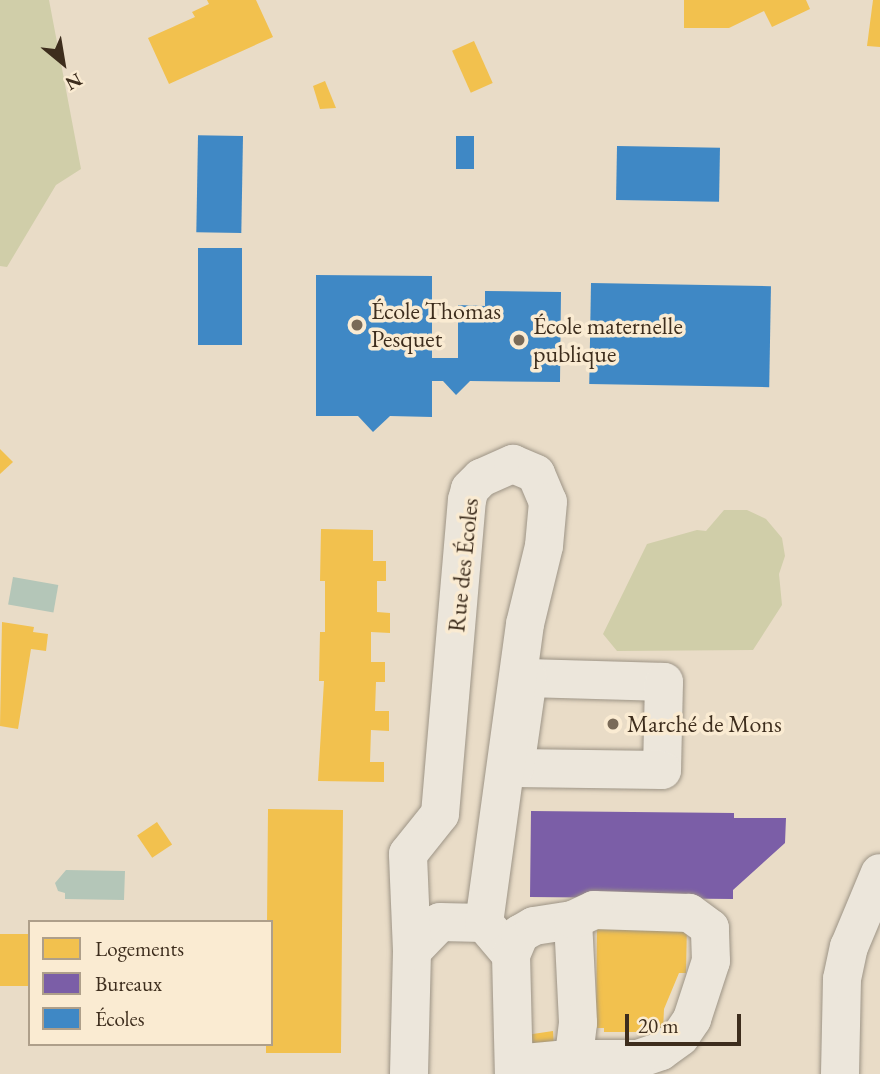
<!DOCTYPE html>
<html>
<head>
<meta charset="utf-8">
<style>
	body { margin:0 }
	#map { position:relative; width:880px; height:1074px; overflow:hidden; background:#e9dcc7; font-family:"EB Garamond",serif }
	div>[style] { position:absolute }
	.green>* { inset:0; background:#d0cea9 }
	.water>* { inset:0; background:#b4c6b8; transform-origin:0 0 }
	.homes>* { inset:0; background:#f2c14e; transform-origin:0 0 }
	.offices>* { inset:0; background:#7b5ea7 }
	.schools>* { inset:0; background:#3f88c5; transform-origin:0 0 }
	.roads { filter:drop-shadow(0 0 2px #9d9486) drop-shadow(0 0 2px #9d9486) }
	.minor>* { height:38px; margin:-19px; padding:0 19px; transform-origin:19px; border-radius:19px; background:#ece6db }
	.dots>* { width:19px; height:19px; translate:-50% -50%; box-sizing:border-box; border:4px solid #faebd2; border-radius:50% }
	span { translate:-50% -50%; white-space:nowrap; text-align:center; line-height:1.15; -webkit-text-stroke:7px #faebd2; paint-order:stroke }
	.poi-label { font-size:24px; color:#3d2d1d }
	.left { translate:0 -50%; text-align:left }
	.street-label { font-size:24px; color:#3d2d1d }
	.legend { position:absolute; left:28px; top:920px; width:245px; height:126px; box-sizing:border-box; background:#faebd2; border:2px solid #ae9f8a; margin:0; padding:9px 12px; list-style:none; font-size:21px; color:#3d2d1d }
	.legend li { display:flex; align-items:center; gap:14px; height:35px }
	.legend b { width:35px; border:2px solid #ae9f8a }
	.north { position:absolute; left:28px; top:28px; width:70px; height:70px; -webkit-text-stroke:5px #faebd2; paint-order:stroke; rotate:150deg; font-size:19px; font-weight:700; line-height:28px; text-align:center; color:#3d2d1d }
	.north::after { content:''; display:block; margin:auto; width:24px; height:32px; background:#3d2d1d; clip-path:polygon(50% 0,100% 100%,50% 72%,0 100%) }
	.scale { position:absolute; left:625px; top:1014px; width:116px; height:32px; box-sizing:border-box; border:4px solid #3d2d1d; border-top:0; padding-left:9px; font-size:21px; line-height:24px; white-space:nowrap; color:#3d2d1d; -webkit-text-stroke:5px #faebd2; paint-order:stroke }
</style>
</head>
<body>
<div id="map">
	<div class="green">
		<div style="clip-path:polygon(0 0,49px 0,81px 169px,56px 185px,7px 267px,0 266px)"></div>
		<div style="clip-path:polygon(724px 510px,747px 510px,766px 519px,782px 538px,785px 556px,779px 574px,782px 605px,753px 650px,617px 651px,603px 634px,647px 544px,697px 530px,706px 531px)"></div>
	</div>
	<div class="water">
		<div style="left:13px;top:577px;width:46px;height:28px;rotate:10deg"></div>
		<div style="clip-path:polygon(66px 870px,125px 871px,124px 900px,65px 899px,65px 893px,58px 891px,55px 883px)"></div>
	</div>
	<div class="homes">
		<div style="clip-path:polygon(207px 0,256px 0,273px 37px,169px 84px,148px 38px,195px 17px,192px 12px,209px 4px)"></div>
		<div style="clip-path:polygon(684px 0,806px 0,810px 9px,772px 27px,764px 11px,729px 28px,684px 28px)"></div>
		<div style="clip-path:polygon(873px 0,880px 0,880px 47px,867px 46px)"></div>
		<div style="left:474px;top:41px;width:46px;height:24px;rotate:66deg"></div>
		<div style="clip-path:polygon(325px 81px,336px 108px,320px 109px,313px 86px)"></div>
		<div style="clip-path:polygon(0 449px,13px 462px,0 474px)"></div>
		<div style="clip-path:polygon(321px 529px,373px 530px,373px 561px,386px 561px,386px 581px,377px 581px,377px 612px,390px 613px,390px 633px,371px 632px,371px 662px,385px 662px,385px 682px,376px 682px,375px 711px,389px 711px,389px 731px,371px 730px,370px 762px,384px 762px,384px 782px,318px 781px,324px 681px,319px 681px,320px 632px,325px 632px,325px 581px,320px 581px)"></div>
		<div style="clip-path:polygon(2px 622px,34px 627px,33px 632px,48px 634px,46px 651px,31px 649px,18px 729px,0 726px)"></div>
		<div style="clip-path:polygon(268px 809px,343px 810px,341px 1053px,266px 1053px,266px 1044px,271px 1044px,271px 922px,267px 922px)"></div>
		<div style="left:157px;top:822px;width:27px;height:24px;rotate:56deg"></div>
		<div style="clip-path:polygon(687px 922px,686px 973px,679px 973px,664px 1009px,663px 1032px,604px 1032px,604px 1028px,596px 1028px,597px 927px)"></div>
		<div style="left:0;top:934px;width:30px;height:52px"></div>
		<div style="clip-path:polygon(553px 1031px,554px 1047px,527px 1053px,526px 1035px)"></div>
	</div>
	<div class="offices">
		<div style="clip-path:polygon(531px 811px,734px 813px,734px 818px,786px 818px,785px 843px,733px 890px,733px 899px,530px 897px)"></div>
	</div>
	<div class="schools">
		<div style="left:243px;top:136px;width:97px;height:45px;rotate:91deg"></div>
		<div style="left:456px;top:136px;width:18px;height:33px"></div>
		<div style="left:617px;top:146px;width:103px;height:54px;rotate:1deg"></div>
		<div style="left:242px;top:248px;width:97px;height:44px;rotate:90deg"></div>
		<div style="clip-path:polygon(316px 275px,432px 276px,432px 358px,458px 358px,458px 305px,485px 306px,485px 291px,561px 292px,560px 382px,470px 381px,456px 395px,443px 381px,432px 381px,432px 417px,390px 416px,373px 432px,358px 416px,316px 416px)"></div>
		<div style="left:591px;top:283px;width:180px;height:101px;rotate:1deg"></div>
	</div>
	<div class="roads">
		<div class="minor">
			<div style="left:528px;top:678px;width:136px;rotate:1.7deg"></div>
			<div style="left:664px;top:682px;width:88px;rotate:91.3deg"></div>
			<div style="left:662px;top:770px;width:147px;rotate:-179.2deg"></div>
			<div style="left:515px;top:768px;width:91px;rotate:-81.8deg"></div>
			<div style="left:412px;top:951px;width:40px;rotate:-46deg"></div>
			<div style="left:440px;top:922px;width:44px;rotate:1.3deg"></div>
			<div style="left:484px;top:923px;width:42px;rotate:49.8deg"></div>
			<div style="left:511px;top:955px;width:119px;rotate:88.6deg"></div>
			<div style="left:511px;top:955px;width:23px;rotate:-67deg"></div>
			<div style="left:520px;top:934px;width:16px;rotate:-30deg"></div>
			<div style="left:534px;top:926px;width:39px;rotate:-9deg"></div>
			<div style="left:573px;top:920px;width:103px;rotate:87.2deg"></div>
			<div style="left:578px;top:1023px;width:25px;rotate:97deg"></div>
			<div style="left:575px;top:1048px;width:13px;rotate:122deg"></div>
			<div style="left:568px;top:1059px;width:54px;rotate:174.7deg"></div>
			<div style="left:568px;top:1059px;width:70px"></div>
			<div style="left:638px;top:1059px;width:24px;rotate:-19deg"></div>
			<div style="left:661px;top:1051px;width:24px;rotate:-36deg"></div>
			<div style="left:680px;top:1037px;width:22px;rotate:-56deg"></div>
			<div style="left:692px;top:1019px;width:61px;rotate:-71.9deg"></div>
			<div style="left:711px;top:961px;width:33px;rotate:-92deg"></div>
			<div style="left:710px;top:928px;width:26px;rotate:-144deg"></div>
			<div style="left:689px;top:913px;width:95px;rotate:-178.2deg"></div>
			<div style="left:594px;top:910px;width:23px;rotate:155deg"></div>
			<div style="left:409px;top:1074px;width:123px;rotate:-88.6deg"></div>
			<div style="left:412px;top:951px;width:97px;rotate:-92.4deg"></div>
			<div style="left:408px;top:854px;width:51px;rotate:-51.3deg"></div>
			<div style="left:440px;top:814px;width:315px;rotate:-85.1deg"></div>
			<div style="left:467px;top:500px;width:11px;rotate:-75deg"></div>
			<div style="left:470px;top:489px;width:16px;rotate:-45deg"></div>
			<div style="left:481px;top:478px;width:35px;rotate:-24deg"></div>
			<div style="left:513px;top:464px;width:25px;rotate:23deg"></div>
			<div style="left:536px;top:474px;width:30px;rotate:67deg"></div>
			<div style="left:548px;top:502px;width:44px;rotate:95.2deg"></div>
			<div style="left:544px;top:546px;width:80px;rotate:103.7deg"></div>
			<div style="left:525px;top:624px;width:302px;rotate:97.8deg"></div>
			<div style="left:840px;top:1074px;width:95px;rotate:-88.8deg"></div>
			<div style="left:842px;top:979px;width:33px;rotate:-78deg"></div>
			<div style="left:849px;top:947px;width:80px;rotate:-67.3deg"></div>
		</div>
	</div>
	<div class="dots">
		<div style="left:357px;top:325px;background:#796a58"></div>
		<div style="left:519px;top:340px;background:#796a58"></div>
		<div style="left:613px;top:724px;background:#796a58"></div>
	</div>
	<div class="poi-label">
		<span class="left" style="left:371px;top:325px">École Thomas<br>Pesquet</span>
		<span class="left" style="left:533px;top:340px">École maternelle<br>publique</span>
		<span class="left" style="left:627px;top:724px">Marché de Mons</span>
	</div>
	<div class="street-label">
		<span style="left:463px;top:565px;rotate:-84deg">Rue des Écoles</span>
	</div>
	<ul class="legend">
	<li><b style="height:19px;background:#f2c14e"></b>Logements</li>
	<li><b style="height:19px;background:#7b5ea7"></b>Bureaux</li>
	<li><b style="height:19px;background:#3f88c5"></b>Écoles</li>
	</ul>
	<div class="north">N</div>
	<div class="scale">20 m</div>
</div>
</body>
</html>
